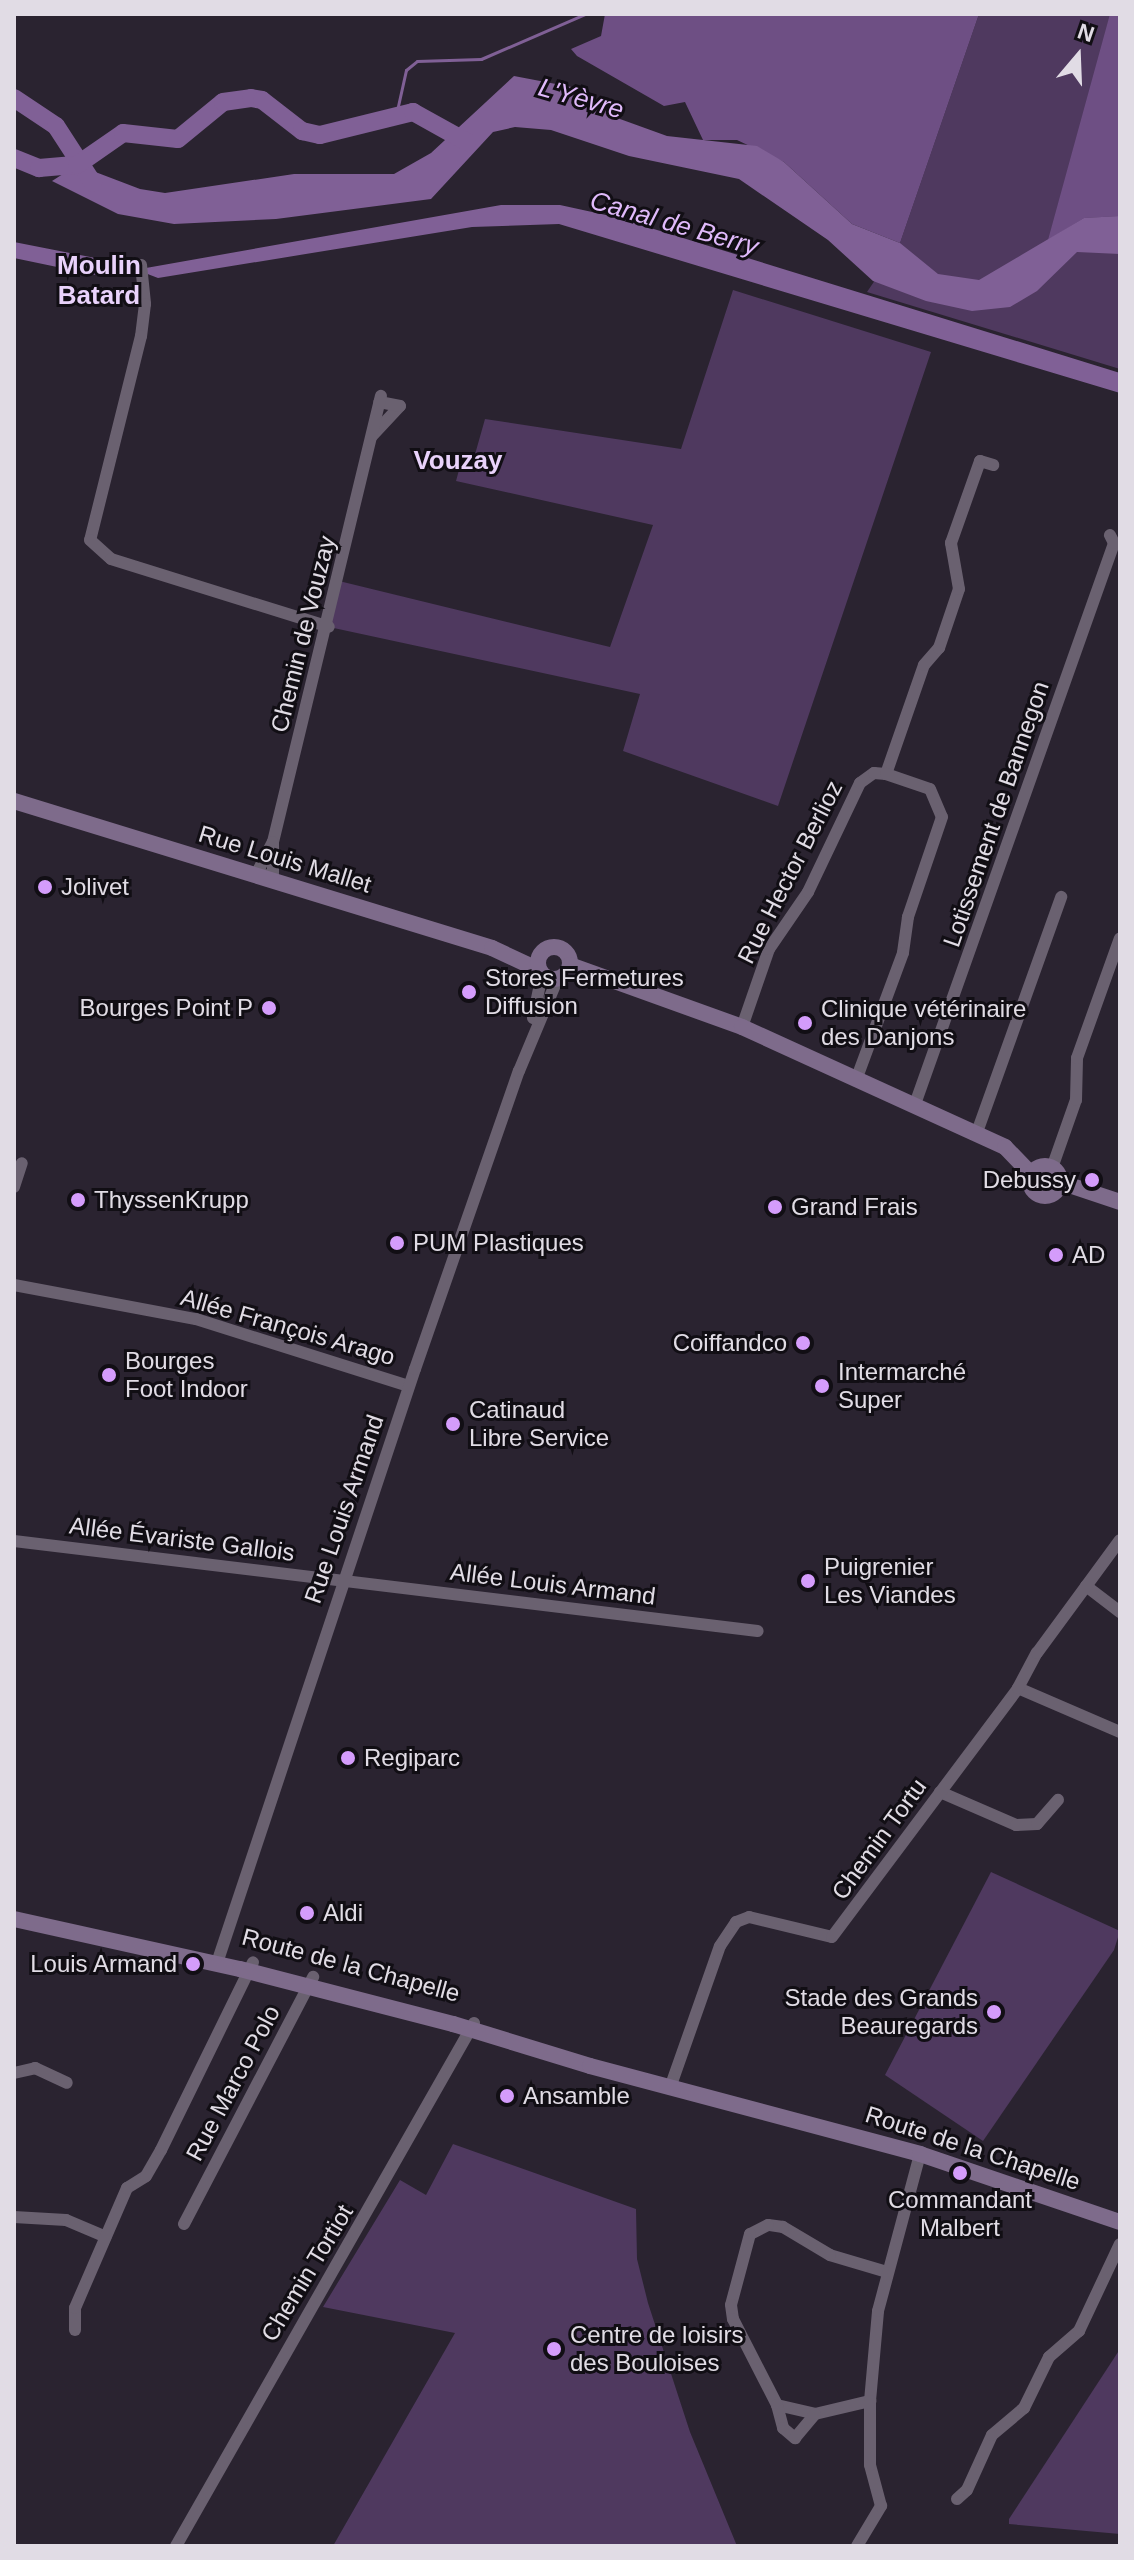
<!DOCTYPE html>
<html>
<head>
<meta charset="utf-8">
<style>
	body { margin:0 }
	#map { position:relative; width:1134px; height:2560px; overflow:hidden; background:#2a2330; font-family:Helvetica,sans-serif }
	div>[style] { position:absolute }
	.green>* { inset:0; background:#4f395f }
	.forest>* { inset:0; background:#6e4f84 }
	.water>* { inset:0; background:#806096 }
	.stream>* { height:3px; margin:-1.5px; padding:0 1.5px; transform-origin:1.5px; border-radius:1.5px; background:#806096 }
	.river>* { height:18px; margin:-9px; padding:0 9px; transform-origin:9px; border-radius:9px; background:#806096 }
	.minor>* { height:12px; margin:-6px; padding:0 6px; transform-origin:6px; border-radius:6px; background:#6a6170 }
	.secondary>* { height:16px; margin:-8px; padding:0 8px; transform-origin:8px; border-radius:8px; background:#7e6b8b }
	.secondary>.ring { margin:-8px; padding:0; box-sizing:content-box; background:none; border:16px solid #7e6b8b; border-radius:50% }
	.dots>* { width:22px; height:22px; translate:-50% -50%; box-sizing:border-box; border:4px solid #110e14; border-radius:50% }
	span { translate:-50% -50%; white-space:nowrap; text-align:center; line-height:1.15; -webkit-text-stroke:6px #110e14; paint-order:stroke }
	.street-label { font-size:24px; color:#e1dce5 }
	.poi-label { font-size:24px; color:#e1dce5 }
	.left { translate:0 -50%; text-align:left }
	.right { translate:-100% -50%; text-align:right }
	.water-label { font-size:26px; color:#e0bafb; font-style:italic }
	.neighbourhood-label { font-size:26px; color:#e9d2fb; font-weight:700 }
	.frame { position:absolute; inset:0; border:16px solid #e1dce5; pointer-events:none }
	.north { position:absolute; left:1038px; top:16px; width:80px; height:80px; -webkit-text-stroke:6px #110e14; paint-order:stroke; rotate:19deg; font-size:22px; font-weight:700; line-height:32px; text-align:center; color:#e1dce5 }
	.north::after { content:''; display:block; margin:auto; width:28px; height:36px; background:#e1dce5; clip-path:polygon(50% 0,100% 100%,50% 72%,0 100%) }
</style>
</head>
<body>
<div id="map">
	<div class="green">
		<div style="clip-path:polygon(979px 14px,1120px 14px,1120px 369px,867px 292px,900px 243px)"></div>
		<div style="clip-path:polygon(733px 290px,931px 352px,778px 806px,623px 751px,640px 694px,329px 627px,339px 581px,610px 647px,653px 525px,456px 481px,459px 470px,470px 472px,485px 419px,681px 449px)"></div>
		<div style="clip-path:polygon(991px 1872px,1120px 1931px,1114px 1950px,983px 2141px,885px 2075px)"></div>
		<div style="clip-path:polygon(453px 2144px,636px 2209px,637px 2259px,648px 2303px,690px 2432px,737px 2546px,333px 2546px,455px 2333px,323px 2307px,400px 2180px,426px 2195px)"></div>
		<div style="clip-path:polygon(1120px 2349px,1120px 2534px,1009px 2524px,1009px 2519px)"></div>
	</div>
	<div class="forest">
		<div style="clip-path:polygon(605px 14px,979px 14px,900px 243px,852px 224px,784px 162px,737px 140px,703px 140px,685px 102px,664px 106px,577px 56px,571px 49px,601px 36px)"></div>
		<div style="clip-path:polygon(1110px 14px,1120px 14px,1120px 216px,1084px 218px,1048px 240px)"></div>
	</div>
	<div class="water">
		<div style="clip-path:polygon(514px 76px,582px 89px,620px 119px,667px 136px,757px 146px,784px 162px,852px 224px,900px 243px,938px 274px,979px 280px,1084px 218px,1120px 216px,1120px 254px,1077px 252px,1037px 291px,1010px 307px,972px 311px,926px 301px,873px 281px,828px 240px,739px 179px,629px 156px,551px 130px,515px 127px,493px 132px,431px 199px,276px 219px,174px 224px,118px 214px,52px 181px,77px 165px,140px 189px,165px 193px,294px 174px,394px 174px,431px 153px)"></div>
		<div style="clip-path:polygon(501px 205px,560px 205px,615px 217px,1120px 373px,1120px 393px,559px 224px,472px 227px,158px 278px,145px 273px,105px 277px,14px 258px,14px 242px,146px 268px)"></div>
	</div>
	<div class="stream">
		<div style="left:396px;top:115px;width:46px;rotate:-77.5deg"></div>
		<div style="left:406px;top:70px;width:14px;rotate:-39deg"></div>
		<div style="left:417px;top:61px;width:64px;rotate:-1.8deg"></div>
		<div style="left:481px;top:59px;width:113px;rotate:-23.4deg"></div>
	</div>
	<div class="river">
		<div style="left:14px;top:98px;width:50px;rotate:33.7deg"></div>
		<div style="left:56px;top:126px;width:68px;rotate:57deg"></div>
		<div style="left:14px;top:158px;width:27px;rotate:22deg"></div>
		<div style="left:39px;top:168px;width:38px;rotate:-5deg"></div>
		<div style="left:77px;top:165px;width:56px;rotate:-34.8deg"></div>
		<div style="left:123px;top:133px;width:55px;rotate:6.2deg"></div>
		<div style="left:178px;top:139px;width:58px;rotate:-39.4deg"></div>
		<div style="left:223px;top:102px;width:28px;rotate:-8deg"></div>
		<div style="left:251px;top:98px;width:11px;rotate:10deg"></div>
		<div style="left:262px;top:100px;width:51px;rotate:37.8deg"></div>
		<div style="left:302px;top:131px;width:18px;rotate:13deg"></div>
		<div style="left:320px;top:135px;width:96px;rotate:-13.9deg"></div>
		<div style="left:413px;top:112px;width:62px;rotate:29.1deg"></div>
	</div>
	<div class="minor">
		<div style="left:141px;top:265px;width:39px;rotate:84deg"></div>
		<div style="left:145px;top:304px;width:32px;rotate:97deg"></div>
		<div style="left:141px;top:336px;width:210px;rotate:104deg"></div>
		<div style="left:90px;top:540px;width:28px;rotate:42deg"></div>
		<div style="left:111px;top:559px;width:228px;rotate:17.3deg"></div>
		<div style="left:372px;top:436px;width:41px;rotate:-47deg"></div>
		<div style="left:400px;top:406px;width:21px;rotate:-169deg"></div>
		<div style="left:886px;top:774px;width:115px;rotate:-70.8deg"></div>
		<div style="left:924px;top:665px;width:23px;rotate:-49deg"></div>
		<div style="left:939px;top:648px;width:62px;rotate:-71.3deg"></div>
		<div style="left:959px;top:589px;width:47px;rotate:-99.9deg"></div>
		<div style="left:951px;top:543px;width:87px;rotate:-70.5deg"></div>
		<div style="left:980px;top:461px;width:14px;rotate:17deg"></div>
		<div style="left:273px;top:842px;width:459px;rotate:-76.4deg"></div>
		<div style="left:273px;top:842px;width:31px;rotate:90deg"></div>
		<div style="left:273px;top:873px;width:11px;rotate:158deg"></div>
		<div style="left:263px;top:877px;width:9px;rotate:-117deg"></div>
		<div style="left:259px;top:869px;width:30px;rotate:-63deg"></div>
		<div style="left:533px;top:1018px;width:45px;rotate:-78.4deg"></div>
		<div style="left:742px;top:1027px;width:83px;rotate:-70.9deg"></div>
		<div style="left:769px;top:949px;width:69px;rotate:-55.6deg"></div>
		<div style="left:808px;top:892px;width:121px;rotate:-64.5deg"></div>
		<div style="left:860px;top:783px;width:17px;rotate:-36deg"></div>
		<div style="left:874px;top:773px;width:12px;rotate:5deg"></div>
		<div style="left:886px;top:774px;width:46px;rotate:18.8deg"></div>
		<div style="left:930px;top:789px;width:30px;rotate:67deg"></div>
		<div style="left:942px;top:817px;width:106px;rotate:108.8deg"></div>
		<div style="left:908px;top:917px;width:36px;rotate:98deg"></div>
		<div style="left:903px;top:953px;width:135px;rotate:110.3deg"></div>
		<div style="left:914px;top:1107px;width:598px;rotate:-70.47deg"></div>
		<div style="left:1114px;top:543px;width:9px;rotate:-117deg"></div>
		<div style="left:976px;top:1135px;width:253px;rotate:-70.3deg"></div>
		<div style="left:1052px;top:1168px;width:72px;rotate:-70.6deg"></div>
		<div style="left:1076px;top:1100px;width:42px;rotate:-88.6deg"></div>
		<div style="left:1077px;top:1058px;width:127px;rotate:-70.3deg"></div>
		<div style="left:14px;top:1187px;width:25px;rotate:-72deg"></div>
		<div style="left:14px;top:1285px;width:185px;rotate:10.6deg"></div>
		<div style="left:196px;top:1319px;width:223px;rotate:17.5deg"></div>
		<div style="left:14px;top:1541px;width:749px;rotate:6.9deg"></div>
		<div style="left:1086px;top:1586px;width:43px;rotate:37.4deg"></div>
		<div style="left:1018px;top:1688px;width:111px;rotate:23.3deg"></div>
		<div style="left:940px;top:1792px;width:83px;rotate:23.5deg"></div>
		<div style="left:1016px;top:1825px;width:21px;rotate:-3deg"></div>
		<div style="left:1037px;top:1824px;width:32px;rotate:-49deg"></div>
		<div style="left:217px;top:1963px;width:626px;rotate:-71.57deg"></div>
		<div style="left:415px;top:1369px;width:316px;rotate:-70.8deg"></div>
		<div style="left:519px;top:1071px;width:99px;rotate:-67.3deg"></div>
		<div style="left:14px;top:2073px;width:22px;rotate:-13deg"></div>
		<div style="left:35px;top:2068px;width:35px;rotate:25deg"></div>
		<div style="left:671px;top:2085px;width:147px;rotate:-70.6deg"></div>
		<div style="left:720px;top:1946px;width:29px;rotate:-56deg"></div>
		<div style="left:736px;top:1922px;width:14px;rotate:-21deg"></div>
		<div style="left:749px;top:1917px;width:85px;rotate:13.5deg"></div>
		<div style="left:832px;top:1937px;width:311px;rotate:-53.2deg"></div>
		<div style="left:1018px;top:1688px;width:40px;rotate:-62deg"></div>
		<div style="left:1037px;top:1653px;width:140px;rotate:-53.7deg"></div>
		<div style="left:14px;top:2217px;width:52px;rotate:3.3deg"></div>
		<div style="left:66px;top:2220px;width:43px;rotate:23deg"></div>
		<div style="left:184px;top:2224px;width:279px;rotate:-62.4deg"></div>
		<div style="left:887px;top:2272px;width:59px;rotate:-163.4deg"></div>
		<div style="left:830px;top:2255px;width:55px;rotate:-149.2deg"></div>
		<div style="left:783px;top:2227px;width:15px;rotate:-172deg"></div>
		<div style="left:768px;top:2225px;width:20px;rotate:153deg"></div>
		<div style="left:750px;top:2234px;width:73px;rotate:105deg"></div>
		<div style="left:731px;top:2305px;width:14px;rotate:82deg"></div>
		<div style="left:733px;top:2319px;width:97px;rotate:62.9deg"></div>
		<div style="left:777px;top:2405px;width:39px;rotate:13deg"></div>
		<div style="left:815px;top:2414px;width:57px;rotate:-13.3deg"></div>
		<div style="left:870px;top:2401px;width:90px;rotate:-84.9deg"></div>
		<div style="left:878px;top:2311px;width:163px;rotate:-75deg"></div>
		<div style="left:75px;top:2330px;width:22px;rotate:-90deg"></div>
		<div style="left:75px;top:2308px;width:131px;rotate:-66.6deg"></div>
		<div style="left:127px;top:2188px;width:22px;rotate:-32deg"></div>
		<div style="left:146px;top:2176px;width:30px;rotate:-60deg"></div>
		<div style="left:161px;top:2150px;width:209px;rotate:-63.9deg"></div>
		<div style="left:777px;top:2405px;width:24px;rotate:75deg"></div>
		<div style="left:783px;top:2428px;width:16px;rotate:40deg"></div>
		<div style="left:795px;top:2438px;width:31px;rotate:-50deg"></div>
		<div style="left:957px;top:2499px;width:13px;rotate:-42deg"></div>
		<div style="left:967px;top:2490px;width:60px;rotate:-65.6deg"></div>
		<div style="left:992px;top:2435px;width:42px;rotate:-40.2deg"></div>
		<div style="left:1024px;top:2408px;width:57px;rotate:-63.9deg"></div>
		<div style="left:1049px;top:2357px;width:40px;rotate:-41deg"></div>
		<div style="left:1079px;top:2331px;width:96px;rotate:-64.8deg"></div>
		<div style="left:176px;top:2546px;width:602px;rotate:-60.33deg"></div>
		<div style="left:857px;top:2546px;width:47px;rotate:-59deg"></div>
		<div style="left:881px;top:2506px;width:42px;rotate:-105deg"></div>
		<div style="left:870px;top:2465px;width:64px;rotate:-90deg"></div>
	</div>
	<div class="secondary">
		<div style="left:14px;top:801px;width:500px;rotate:17.09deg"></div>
		<div style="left:492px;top:948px;width:52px;rotate:25.1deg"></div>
		<div class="ring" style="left:538px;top:947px;width:16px;height:16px"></div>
		<div style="left:570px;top:965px;width:183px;rotate:19.8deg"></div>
		<div style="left:742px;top:1027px;width:289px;rotate:24.5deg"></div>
		<div style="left:1005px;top:1147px;width:37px;rotate:46deg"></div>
		<div class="ring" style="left:1030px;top:1166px;width:14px;height:14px"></div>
		<div style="left:1060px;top:1182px;width:63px;rotate:18.4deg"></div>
		<div style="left:14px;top:1919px;width:231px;rotate:12.5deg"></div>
		<div style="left:240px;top:1969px;width:220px;rotate:14.5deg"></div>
		<div style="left:453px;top:2024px;width:143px;rotate:17deg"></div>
		<div style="left:590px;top:2066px;width:342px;rotate:14.9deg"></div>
		<div style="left:920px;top:2154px;width:211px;rotate:18.8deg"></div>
	</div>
	<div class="dots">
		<div style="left:45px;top:887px;background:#d49cfb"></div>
		<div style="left:469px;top:992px;background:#d49cfb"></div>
		<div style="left:269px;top:1008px;background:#d49cfb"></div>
		<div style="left:805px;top:1023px;background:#d49cfb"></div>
		<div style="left:1092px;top:1180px;background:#d49cfb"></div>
		<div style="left:78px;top:1200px;background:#d49cfb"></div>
		<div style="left:775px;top:1207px;background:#d49cfb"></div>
		<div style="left:397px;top:1243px;background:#d49cfb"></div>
		<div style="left:1056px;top:1255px;background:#d49cfb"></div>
		<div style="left:803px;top:1343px;background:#d49cfb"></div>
		<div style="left:109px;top:1375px;background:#d49cfb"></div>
		<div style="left:822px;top:1386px;background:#d49cfb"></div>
		<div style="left:453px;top:1424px;background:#d49cfb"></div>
		<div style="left:808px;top:1581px;background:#d49cfb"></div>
		<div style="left:348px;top:1758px;background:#d49cfb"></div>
		<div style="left:307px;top:1913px;background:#d49cfb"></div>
		<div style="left:193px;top:1964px;background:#d49cfb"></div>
		<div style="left:994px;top:2012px;background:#d49cfb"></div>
		<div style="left:507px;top:2096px;background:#d49cfb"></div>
		<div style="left:960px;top:2173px;background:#d49cfb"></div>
		<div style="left:554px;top:2349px;background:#d49cfb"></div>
	</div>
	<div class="street-label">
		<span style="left:303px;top:634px;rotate:-76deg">Chemin de Vouzay</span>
		<span style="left:996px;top:814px;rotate:-71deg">Lotissement de Bannegon</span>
		<span style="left:285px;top:859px;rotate:17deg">Rue Louis Mallet</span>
		<span style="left:790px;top:872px;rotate:-63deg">Rue Hector Berlioz</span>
		<span style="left:288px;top:1327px;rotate:16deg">Allée François Arago</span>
		<span style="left:344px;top:1509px;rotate:-71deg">Rue Louis Armand</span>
		<span style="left:182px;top:1539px;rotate:7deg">Allée Évariste Gallois</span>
		<span style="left:553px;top:1584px;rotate:7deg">Allée Louis Armand</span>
		<span style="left:879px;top:1839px;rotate:-54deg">Chemin Tortu</span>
		<span style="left:351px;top:1965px;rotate:15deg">Route de la Chapelle</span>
		<span style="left:233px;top:2083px;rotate:-62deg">Rue Marco Polo</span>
		<span style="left:973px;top:2148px;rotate:18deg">Route de la Chapelle</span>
		<span style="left:307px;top:2273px;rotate:-59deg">Chemin Tortiot</span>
	</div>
	<div class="poi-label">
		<span class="left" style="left:61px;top:887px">Jolivet</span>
		<span class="left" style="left:485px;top:992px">Stores Fermetures<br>Diffusion</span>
		<span class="right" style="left:253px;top:1008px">Bourges Point P</span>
		<span class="left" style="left:821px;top:1023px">Clinique vétérinaire<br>des Danjons</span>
		<span class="right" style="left:1076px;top:1180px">Debussy</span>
		<span class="left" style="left:94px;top:1200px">ThyssenKrupp</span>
		<span class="left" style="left:791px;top:1207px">Grand Frais</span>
		<span class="left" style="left:413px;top:1243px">PUM Plastiques</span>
		<span class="left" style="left:1072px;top:1255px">AD</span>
		<span class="right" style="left:787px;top:1343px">Coiffandco</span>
		<span class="left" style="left:125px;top:1375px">Bourges<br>Foot Indoor</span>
		<span class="left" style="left:838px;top:1386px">Intermarché<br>Super</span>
		<span class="left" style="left:469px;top:1424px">Catinaud<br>Libre Service</span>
		<span class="left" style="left:824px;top:1581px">Puigrenier<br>Les Viandes</span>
		<span class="left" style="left:364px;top:1758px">Regiparc</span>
		<span class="left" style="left:323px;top:1913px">Aldi</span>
		<span class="right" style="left:177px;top:1964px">Louis Armand</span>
		<span class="right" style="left:978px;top:2012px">Stade des Grands<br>Beauregards</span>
		<span class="left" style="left:523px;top:2096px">Ansamble</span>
		<span style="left:960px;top:2214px">Commandant<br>Malbert</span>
		<span class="left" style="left:570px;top:2349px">Centre de loisirs<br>des Bouloises</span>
	</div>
	<div class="water-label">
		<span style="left:581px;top:99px;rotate:16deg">L'Yèvre</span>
		<span style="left:674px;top:224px;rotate:16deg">Canal de Berry</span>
	</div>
	<div class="neighbourhood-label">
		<span style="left:99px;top:281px">Moulin<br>Batard</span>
		<span style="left:458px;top:461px">Vouzay</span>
	</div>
	<div class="frame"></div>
	<div class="north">N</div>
</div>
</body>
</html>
